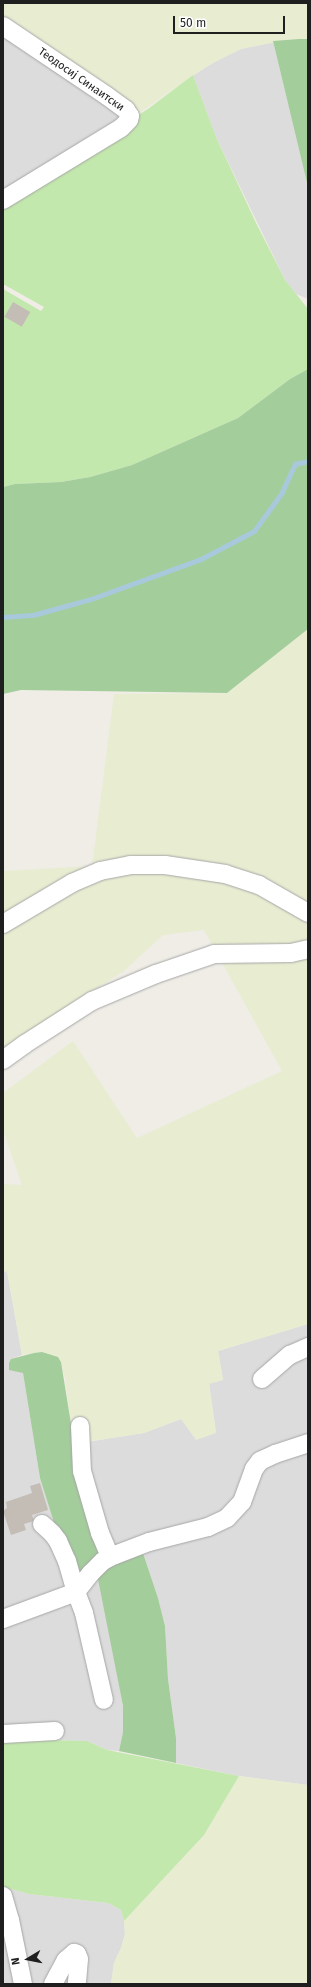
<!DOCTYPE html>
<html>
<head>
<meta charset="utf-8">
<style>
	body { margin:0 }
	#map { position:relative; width:311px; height:1987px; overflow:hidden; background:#efede6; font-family:"Fira Sans",sans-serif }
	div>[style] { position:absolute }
	.residential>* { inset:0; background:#dddcdc }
	.farmland>* { inset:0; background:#e8edd2 }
	.grass>* { inset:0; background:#c3e8ad }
	.forest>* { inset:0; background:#a4cd9c }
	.stream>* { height:4.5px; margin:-2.25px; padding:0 2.25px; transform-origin:2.25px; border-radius:2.25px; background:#a8c9db }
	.building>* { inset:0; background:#c4bdb5; transform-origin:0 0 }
	.roads { filter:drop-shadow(0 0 1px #a6a6a6) drop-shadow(0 0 1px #a6a6a6) }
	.minor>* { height:18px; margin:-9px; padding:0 9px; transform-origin:9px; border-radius:9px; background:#fff }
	span { translate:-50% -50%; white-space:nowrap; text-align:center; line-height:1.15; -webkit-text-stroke:3px #fff; paint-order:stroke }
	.street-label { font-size:11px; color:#1f1f1f }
	.frame { position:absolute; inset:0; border:4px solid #1f1f1f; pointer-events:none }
	.north { position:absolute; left:8px; top:1939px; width:40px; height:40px; -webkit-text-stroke:3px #fff; paint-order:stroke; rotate:260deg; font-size:11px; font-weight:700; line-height:16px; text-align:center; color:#1f1f1f }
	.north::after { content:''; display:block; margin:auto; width:14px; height:18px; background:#1f1f1f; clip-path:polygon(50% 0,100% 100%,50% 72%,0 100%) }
	.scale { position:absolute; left:173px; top:16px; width:112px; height:18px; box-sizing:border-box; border:2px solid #1f1f1f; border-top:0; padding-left:5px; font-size:12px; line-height:14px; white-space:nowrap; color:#1f1f1f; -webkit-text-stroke:3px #fff; paint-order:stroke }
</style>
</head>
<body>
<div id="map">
	<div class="residential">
		<div style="clip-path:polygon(3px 26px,130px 116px,3px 200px)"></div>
		<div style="clip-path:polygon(273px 41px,308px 187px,308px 299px,296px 294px,285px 280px,216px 137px,193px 75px,223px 57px,241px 49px)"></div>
		<div style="clip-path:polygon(7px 1271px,22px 1355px,11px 1359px,23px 1373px,40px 1478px,56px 1529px,85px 1442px,144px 1433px,181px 1419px,216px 1433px,209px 1383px,223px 1380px,218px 1351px,308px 1324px,308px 1785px,239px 1776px,176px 1763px,176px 1738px,168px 1679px,165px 1626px,158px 1598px,143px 1553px,108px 1627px,123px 1706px,123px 1732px,119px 1751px,107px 1750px,87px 1741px,3px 1739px,3px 1272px)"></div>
		<div style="clip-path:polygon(3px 1882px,4px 1887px,29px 1894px,108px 1903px,121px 1910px,124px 1921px,125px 1934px,121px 1948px,114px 1963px,111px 1984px,3px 1984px)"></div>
	</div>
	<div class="farmland">
		<div style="clip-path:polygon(3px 3px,308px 3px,308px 45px,307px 39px,286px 40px,241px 49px,209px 65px,129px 120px,3px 26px)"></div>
		<div style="clip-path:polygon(308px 629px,308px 1324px,218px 1351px,223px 1380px,209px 1384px,216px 1433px,196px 1440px,181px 1419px,144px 1433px,74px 1444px,65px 1379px,60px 1359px,42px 1352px,22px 1355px,7px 1271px,3px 1272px,3px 1184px,22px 1185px,3px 1130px,3px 1093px,73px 1041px,137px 1138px,282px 1071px,204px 930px,163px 935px,124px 971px,3px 1048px,3px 871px,92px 866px,114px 694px,227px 693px)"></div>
		<div style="clip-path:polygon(239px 1776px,308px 1785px,308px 1984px,111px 1984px,114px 1963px,121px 1948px,125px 1935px,124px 1921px,204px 1835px)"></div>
	</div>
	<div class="grass">
		<div style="clip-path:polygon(193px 75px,216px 137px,256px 223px,285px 280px,308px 309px,308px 369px,290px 379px,238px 418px,132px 465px,90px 477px,61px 482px,15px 484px,3px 487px,3px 289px,41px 311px,44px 307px,3px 284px,3px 200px,148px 109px)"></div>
		<div style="clip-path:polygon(3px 1739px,87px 1741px,107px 1750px,239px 1776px,204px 1835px,124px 1921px,121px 1910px,108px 1903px,29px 1894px,4px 1887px)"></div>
	</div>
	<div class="forest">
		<div style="clip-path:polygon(299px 39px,308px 39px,308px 187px,273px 41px)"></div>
		<div style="clip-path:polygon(308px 369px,308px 629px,227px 693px,21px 690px,3px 694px,3px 487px,15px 484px,61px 482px,90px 477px,132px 465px,238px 418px,290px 379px)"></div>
		<div style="clip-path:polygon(42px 1352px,58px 1357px,61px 1362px,72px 1430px,102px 1549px,78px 1583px,56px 1529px,40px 1478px,23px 1373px,9px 1370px,9px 1363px,11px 1359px,34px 1353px)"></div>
		<div style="clip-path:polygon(143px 1553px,158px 1598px,165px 1626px,168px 1679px,176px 1738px,176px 1763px,119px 1751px,123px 1732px,123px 1706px,97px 1574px,106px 1566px)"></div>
	</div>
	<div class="stream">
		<div style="left:3px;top:617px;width:30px;rotate:-4deg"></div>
		<div style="left:33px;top:615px;width:60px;rotate:-15.4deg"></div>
		<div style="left:91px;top:599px;width:117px;rotate:-20deg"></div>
		<div style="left:201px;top:559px;width:60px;rotate:-27.8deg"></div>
		<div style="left:254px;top:531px;width:46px;rotate:-53.9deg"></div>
		<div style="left:281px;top:494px;width:33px;rotate:-65deg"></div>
		<div style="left:295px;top:464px;width:13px;rotate:-13deg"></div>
	</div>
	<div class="building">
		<div style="left:13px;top:302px;width:20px;height:17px;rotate:30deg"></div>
		<div style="clip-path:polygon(40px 1483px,48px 1510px,32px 1515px,34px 1521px,24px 1524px,26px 1530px,11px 1535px,3px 1511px,7px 1508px,6px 1502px,32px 1493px,30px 1486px)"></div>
	</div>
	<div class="roads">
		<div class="minor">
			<div style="left:3px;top:26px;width:125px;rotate:33.9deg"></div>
			<div style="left:107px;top:96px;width:24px;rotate:36deg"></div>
			<div style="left:126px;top:110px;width:7px;rotate:56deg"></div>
			<div style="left:130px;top:116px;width:4px;rotate:104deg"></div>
			<div style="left:129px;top:120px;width:11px;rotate:135deg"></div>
			<div style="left:121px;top:128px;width:138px;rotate:148.6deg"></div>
			<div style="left:3px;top:924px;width:80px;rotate:-30.7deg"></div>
			<div style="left:72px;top:883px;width:30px;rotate:-23deg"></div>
			<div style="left:100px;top:871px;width:31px;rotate:-11deg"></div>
			<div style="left:130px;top:865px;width:35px"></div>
			<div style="left:165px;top:865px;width:61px;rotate:8.5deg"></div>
			<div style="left:225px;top:874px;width:36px;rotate:18deg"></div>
			<div style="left:259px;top:885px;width:56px;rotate:29.7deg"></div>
			<div style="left:3px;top:1060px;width:27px;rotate:-36deg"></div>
			<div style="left:25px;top:1044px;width:80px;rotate:-32.7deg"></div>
			<div style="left:92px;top:1001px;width:69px;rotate:-22.9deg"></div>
			<div style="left:156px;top:974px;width:61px;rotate:-19deg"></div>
			<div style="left:214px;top:954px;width:77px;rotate:-0.7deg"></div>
			<div style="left:291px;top:953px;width:17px;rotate:-13deg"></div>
			<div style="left:262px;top:1379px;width:37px;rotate:-41deg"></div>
			<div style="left:290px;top:1355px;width:20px;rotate:-24deg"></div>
			<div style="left:80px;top:1426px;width:45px;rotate:87.5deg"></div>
			<div style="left:82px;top:1471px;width:65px;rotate:73.8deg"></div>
			<div style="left:100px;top:1533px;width:26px;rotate:67deg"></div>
			<div style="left:42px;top:1524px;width:13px;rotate:42deg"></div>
			<div style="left:52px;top:1533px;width:10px;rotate:53deg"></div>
			<div style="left:58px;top:1541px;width:22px;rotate:66deg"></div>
			<div style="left:67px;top:1561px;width:32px;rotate:74deg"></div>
			<div style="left:76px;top:1592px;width:24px;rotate:-52deg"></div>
			<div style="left:91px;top:1573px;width:17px;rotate:-45deg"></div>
			<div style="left:103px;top:1561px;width:13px;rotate:-27deg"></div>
			<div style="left:115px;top:1555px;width:36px;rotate:-21deg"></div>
			<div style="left:149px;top:1542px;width:61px;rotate:-14.3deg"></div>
			<div style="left:208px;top:1527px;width:21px;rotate:-25deg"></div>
			<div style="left:227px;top:1518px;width:22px;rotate:-47deg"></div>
			<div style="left:242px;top:1502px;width:35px;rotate:-70deg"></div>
			<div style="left:254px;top:1469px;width:10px;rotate:-53deg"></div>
			<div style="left:260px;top:1461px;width:17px;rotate:-25deg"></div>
			<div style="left:275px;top:1454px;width:35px;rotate:-18deg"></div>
			<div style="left:3px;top:1619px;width:78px;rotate:-20.3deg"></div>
			<div style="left:76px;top:1592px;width:22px;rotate:69deg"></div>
			<div style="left:84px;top:1613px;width:89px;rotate:77.1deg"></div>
			<div style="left:3px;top:1734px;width:52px;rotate:-3.3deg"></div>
			<div style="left:3px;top:1896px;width:25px;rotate:74deg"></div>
			<div style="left:10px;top:1920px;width:65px;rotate:78.5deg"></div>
			<div style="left:53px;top:1984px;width:27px;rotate:-62deg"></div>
			<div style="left:66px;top:1960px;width:11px;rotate:-41deg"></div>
			<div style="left:74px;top:1953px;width:3px;rotate:18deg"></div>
			<div style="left:77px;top:1954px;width:5px;rotate:68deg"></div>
			<div style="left:79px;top:1959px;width:25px;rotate:95deg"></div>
		</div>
	</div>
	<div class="street-label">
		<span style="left:81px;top:80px;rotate:35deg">Теодосиј Синаитски</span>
	</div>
	<div class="frame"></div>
	<div class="north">N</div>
	<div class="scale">50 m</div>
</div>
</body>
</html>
